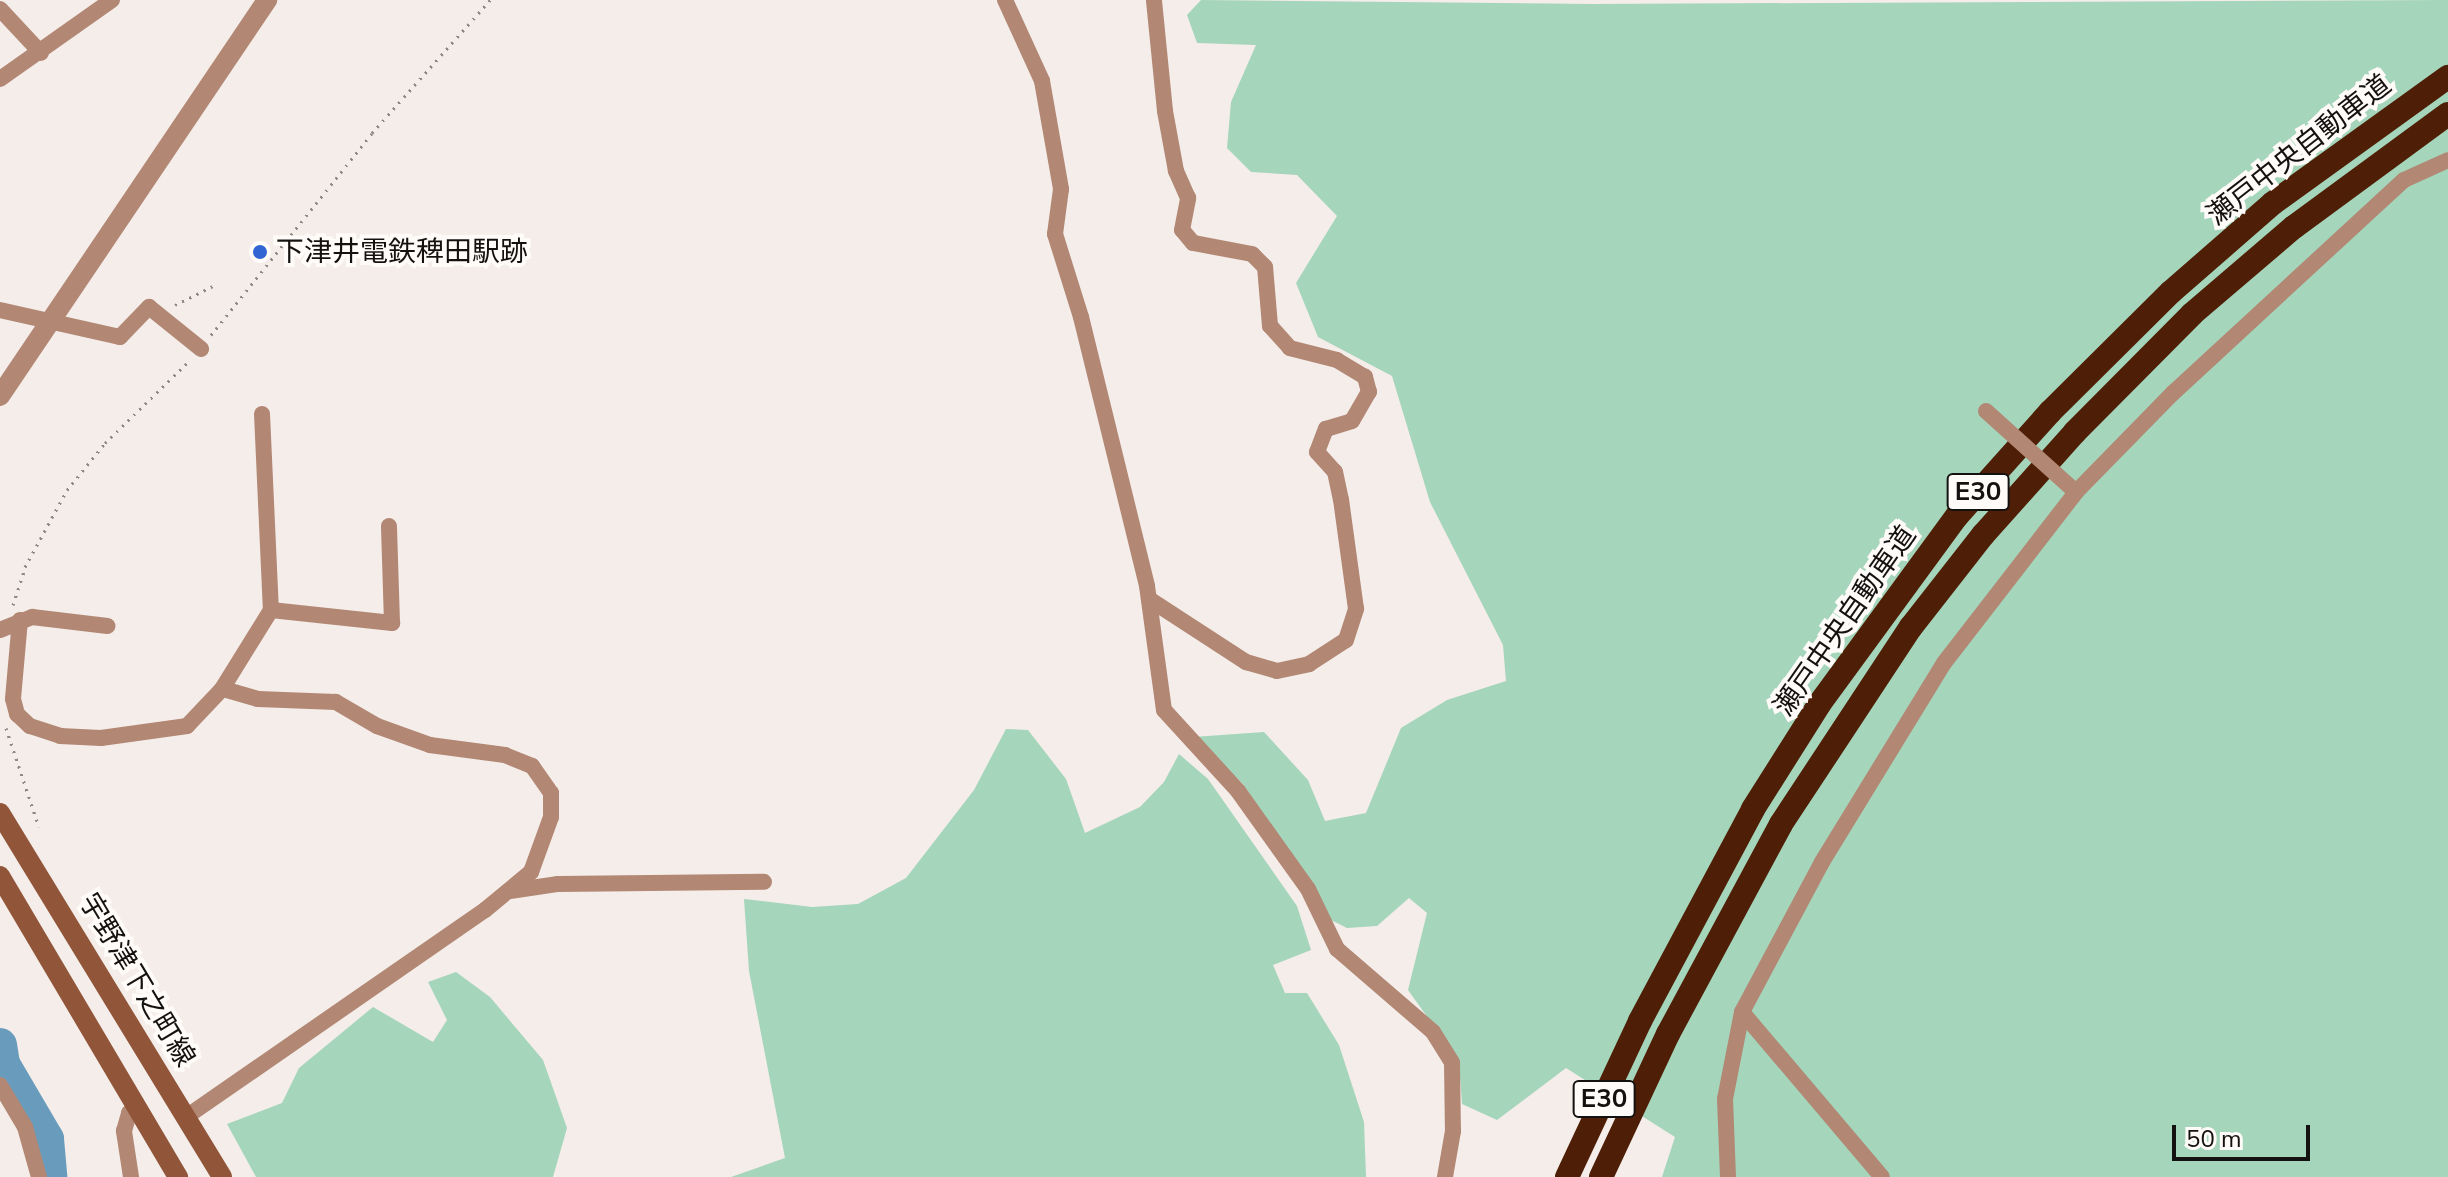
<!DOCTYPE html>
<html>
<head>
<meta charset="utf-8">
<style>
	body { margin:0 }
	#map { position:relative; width:2448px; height:1177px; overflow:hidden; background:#f4ede9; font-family:"Nunito Sans","Noto Sans JP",sans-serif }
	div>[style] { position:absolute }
	.green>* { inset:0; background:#a5d5bb }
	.river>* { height:34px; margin:-17px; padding:0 17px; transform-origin:17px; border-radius:17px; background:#699cbc }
	.path>* { height:3px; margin-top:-1.5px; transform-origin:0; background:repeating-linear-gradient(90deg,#8d8885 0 2px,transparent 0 8px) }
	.minor>* { height:16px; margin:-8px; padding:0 8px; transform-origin:8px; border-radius:8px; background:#b28774 }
	.tertiary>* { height:20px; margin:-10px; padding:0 10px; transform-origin:10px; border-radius:10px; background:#b28774 }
	.secondary>* { height:20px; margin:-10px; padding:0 10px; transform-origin:10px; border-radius:10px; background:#915539 }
	.motorway>* { height:24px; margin:-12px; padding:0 12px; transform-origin:12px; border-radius:12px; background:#4e1f06 }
	.minor-bridge>* { height:16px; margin:-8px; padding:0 8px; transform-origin:8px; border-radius:8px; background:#b28774 }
	.dots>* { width:22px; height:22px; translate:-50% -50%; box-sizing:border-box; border:4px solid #fffbf9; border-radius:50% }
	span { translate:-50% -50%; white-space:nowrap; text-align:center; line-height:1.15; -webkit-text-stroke:8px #fffbf9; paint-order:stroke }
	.shield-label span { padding:2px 6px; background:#fffbf9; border:2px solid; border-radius:6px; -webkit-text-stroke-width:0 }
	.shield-label { font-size:26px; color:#141211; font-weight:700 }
	.street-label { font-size:28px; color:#141211 }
	.poi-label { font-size:28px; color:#141211 }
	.left { translate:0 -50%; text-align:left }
	.scale { position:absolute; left:2172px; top:1125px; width:138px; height:36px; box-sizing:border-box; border:4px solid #141211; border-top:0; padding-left:10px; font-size:24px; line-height:28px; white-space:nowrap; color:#141211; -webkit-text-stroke:6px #fffbf9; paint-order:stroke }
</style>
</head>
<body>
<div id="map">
	<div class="green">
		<div style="clip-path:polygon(1201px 0,1592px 4px,2448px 0,2448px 1177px,1662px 1177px,1675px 1137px,1566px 1068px,1497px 1120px,1462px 1104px,1459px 1061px,1408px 990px,1427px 913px,1409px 898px,1377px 926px,1347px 928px,1331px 920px,1243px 784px,1193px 737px,1264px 732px,1308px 780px,1325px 821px,1366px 813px,1401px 728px,1447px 700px,1506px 681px,1503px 645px,1430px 502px,1392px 376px,1318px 337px,1296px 283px,1337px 216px,1297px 175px,1251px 172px,1227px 148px,1231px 102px,1256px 45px,1197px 43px,1187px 15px)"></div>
		<div style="clip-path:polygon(1006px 729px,1028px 730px,1066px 779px,1085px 833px,1140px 807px,1164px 782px,1179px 754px,1208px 779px,1297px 906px,1311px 950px,1273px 965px,1285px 993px,1307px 993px,1339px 1045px,1364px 1122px,1366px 1177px,731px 1177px,785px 1158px,749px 971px,744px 899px,812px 907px,858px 904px,906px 878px,974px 790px)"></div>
		<div style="clip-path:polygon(456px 972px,490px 997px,543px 1060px,567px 1128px,553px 1177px,256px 1177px,227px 1124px,282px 1103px,299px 1068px,373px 1007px,433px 1042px,447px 1020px,428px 982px)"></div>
	</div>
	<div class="river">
		<div style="left:0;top:1045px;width:19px;rotate:81deg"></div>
		<div style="left:3px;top:1064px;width:87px;rotate:59.6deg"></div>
		<div style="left:47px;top:1139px;width:38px;rotate:85deg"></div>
	</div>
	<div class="path">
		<div style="left:175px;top:305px;width:45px;rotate:-26.6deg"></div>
		<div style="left:211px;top:335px;width:258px;rotate:-51.4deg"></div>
		<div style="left:372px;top:133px;width:178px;rotate:-48.4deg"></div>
		<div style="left:13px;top:605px;width:40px;rotate:-72deg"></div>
		<div style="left:25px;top:567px;width:88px;rotate:-61.4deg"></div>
		<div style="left:67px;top:490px;width:60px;rotate:-51deg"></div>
		<div style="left:105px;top:443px;width:116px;rotate:-44.3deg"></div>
		<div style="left:6px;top:728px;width:104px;rotate:71.6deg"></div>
	</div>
	<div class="minor">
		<div style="left:1005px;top:0;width:89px;rotate:65.4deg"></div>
		<div style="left:1042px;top:81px;width:110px;rotate:80deg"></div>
		<div style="left:1061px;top:189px;width:45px;rotate:97.6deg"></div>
		<div style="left:1055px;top:234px;width:87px;rotate:72.6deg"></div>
		<div style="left:1081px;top:317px;width:277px;rotate:76.2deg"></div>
		<div style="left:1147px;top:586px;width:125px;rotate:82.2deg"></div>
		<div style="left:1164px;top:710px;width:110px;rotate:47.6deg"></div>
		<div style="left:1238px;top:791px;width:120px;rotate:54.5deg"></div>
		<div style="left:1308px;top:889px;width:67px;rotate:64.2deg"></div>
		<div style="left:1337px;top:949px;width:127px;rotate:40.8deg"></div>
		<div style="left:1433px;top:1032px;width:36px;rotate:58deg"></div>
		<div style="left:1452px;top:1063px;width:68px;rotate:89.2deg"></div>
		<div style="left:1453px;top:1131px;width:47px;rotate:99.9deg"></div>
		<div style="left:0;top:9px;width:60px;rotate:47deg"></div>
		<div style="left:0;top:79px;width:137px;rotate:-35.2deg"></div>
		<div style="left:0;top:310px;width:123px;rotate:12.7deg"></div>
		<div style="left:120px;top:337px;width:42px;rotate:-46deg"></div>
		<div style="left:149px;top:307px;width:67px;rotate:38.9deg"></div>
		<div style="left:262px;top:414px;width:196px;rotate:87.4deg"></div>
		<div style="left:1149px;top:599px;width:116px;rotate:33deg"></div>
		<div style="left:1246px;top:662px;width:32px;rotate:16deg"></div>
		<div style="left:1277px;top:671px;width:33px;rotate:-12deg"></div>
		<div style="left:1309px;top:664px;width:44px;rotate:-33deg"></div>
		<div style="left:1346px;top:640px;width:33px;rotate:-72deg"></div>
		<div style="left:1356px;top:609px;width:110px;rotate:-97.8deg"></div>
		<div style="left:1341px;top:500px;width:29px;rotate:-102deg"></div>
		<div style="left:1335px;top:472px;width:27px;rotate:-132deg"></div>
		<div style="left:1317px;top:452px;width:25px;rotate:-69deg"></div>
		<div style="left:1326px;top:429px;width:27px;rotate:-17deg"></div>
		<div style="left:1352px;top:421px;width:34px;rotate:-60deg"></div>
		<div style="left:1369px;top:392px;width:16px;rotate:-105deg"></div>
		<div style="left:1365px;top:377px;width:33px;rotate:-149deg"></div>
		<div style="left:1337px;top:360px;width:49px;rotate:-165.7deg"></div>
		<div style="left:1290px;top:348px;width:30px;rotate:-132deg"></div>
		<div style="left:1270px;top:326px;width:59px;rotate:-94.8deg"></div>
		<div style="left:1265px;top:267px;width:18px;rotate:-135deg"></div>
		<div style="left:1252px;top:254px;width:60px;rotate:-169.4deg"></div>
		<div style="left:1193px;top:243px;width:17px;rotate:-130deg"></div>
		<div style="left:1182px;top:230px;width:33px;rotate:-79deg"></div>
		<div style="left:1188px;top:198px;width:30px;rotate:-114deg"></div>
		<div style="left:1176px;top:171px;width:61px;rotate:-100.4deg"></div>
		<div style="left:1165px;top:111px;width:112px;rotate:-95.7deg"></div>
		<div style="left:20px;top:620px;width:79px;rotate:95.1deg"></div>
		<div style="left:13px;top:699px;width:16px;rotate:75deg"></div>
		<div style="left:17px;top:714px;width:18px;rotate:43deg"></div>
		<div style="left:30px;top:726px;width:32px;rotate:18deg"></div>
		<div style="left:60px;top:736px;width:41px;rotate:2.8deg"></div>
		<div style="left:101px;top:738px;width:87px;rotate:-7.9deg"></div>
		<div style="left:187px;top:726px;width:51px;rotate:-46.6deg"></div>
		<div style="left:222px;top:689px;width:93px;rotate:-58.2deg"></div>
		<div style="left:271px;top:610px;width:122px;rotate:6.1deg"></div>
		<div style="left:392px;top:623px;width:97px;rotate:-91.8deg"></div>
		<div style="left:0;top:630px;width:35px;rotate:-22deg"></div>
		<div style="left:32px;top:617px;width:76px;rotate:6.8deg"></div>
		<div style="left:510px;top:891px;width:49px;rotate:-8.3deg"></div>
		<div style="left:558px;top:884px;width:206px;rotate:-0.6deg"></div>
		<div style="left:1742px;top:1012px;width:216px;rotate:49.7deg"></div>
		<div style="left:0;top:1085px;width:49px;rotate:59.2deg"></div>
		<div style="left:25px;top:1127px;width:52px;rotate:74.4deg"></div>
		<div style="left:186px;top:1117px;width:364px;rotate:-34.7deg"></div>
		<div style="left:485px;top:910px;width:60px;rotate:-39.6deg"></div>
		<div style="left:531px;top:872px;width:59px;rotate:-70deg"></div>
		<div style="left:551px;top:817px;width:24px;rotate:-90deg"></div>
		<div style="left:551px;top:793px;width:33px;rotate:-125deg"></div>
		<div style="left:532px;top:766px;width:29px;rotate:-158deg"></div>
		<div style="left:505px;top:755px;width:76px;rotate:-172.4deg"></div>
		<div style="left:430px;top:745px;width:56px;rotate:-160.3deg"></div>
		<div style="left:377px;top:726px;width:48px;rotate:-149.7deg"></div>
		<div style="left:336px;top:702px;width:78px;rotate:-177.8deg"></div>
		<div style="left:258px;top:699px;width:37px;rotate:-164deg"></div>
		<div style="left:131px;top:1177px;width:47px;rotate:-98.7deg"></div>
		<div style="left:124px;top:1131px;width:19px;rotate:-74deg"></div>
		<div style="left:129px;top:1113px;width:10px;rotate:-29deg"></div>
		<div style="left:1728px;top:1177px;width:78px;rotate:-92.2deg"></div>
		<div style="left:1725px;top:1099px;width:89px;rotate:-78.9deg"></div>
		<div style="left:1742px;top:1012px;width:170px;rotate:-61.9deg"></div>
		<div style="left:1822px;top:862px;width:233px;rotate:-58.5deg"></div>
		<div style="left:1944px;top:663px;width:216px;rotate:-52.3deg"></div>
		<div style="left:2076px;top:492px;width:139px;rotate:-45.6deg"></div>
		<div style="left:2173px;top:393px;width:314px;rotate:-42.7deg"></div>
		<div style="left:2404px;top:180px;width:48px;rotate:-24.4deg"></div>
	</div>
	<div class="tertiary">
		<div style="left:0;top:396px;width:478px;rotate:-56deg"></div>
	</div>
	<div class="secondary">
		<div style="left:0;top:813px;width:426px;rotate:58.6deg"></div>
		<div style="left:0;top:876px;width:350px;rotate:59.4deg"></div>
	</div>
	<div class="motorway">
		<div style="left:1567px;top:1177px;width:172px;rotate:-64.9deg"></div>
		<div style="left:1640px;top:1021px;width:240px;rotate:-61.9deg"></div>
		<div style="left:1753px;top:809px;width:125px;rotate:-57.7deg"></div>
		<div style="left:1820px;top:703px;width:232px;rotate:-53.8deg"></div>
		<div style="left:1957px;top:516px;width:140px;rotate:-48.2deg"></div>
		<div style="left:2050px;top:412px;width:170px;rotate:-44.8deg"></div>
		<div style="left:2171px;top:292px;width:135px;rotate:-41.1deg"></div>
		<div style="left:2273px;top:203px;width:216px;rotate:-35.8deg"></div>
		<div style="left:1601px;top:1177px;width:158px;rotate:-64.9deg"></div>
		<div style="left:1668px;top:1034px;width:238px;rotate:-61.7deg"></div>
		<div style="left:1781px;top:824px;width:236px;rotate:-56.6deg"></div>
		<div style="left:1911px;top:627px;width:117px;rotate:-52deg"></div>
		<div style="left:1983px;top:535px;width:138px;rotate:-48.2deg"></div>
		<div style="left:2075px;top:432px;width:166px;rotate:-45.2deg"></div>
		<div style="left:2192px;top:314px;width:134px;rotate:-40.5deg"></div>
		<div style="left:2294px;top:227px;width:191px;rotate:-36.3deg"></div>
	</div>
	<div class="minor-bridge">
		<div style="left:1986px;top:411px;width:121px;rotate:42deg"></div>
	</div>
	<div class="dots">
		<div style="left:260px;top:252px;background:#3265d4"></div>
	</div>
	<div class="shield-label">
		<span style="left:1978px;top:492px">E30</span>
		<span style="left:1604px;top:1099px">E30</span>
	</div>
	<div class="street-label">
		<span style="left:2299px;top:150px;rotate:-38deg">瀬戸中央自動車道</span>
		<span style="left:1845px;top:621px;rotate:-55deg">瀬戸中央自動車道</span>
		<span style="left:137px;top:980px;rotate:59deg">宇野津下之町線</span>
	</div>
	<div class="poi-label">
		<span class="left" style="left:276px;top:252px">下津井電鉄稗田駅跡</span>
	</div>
	<div class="scale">50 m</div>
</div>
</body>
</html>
